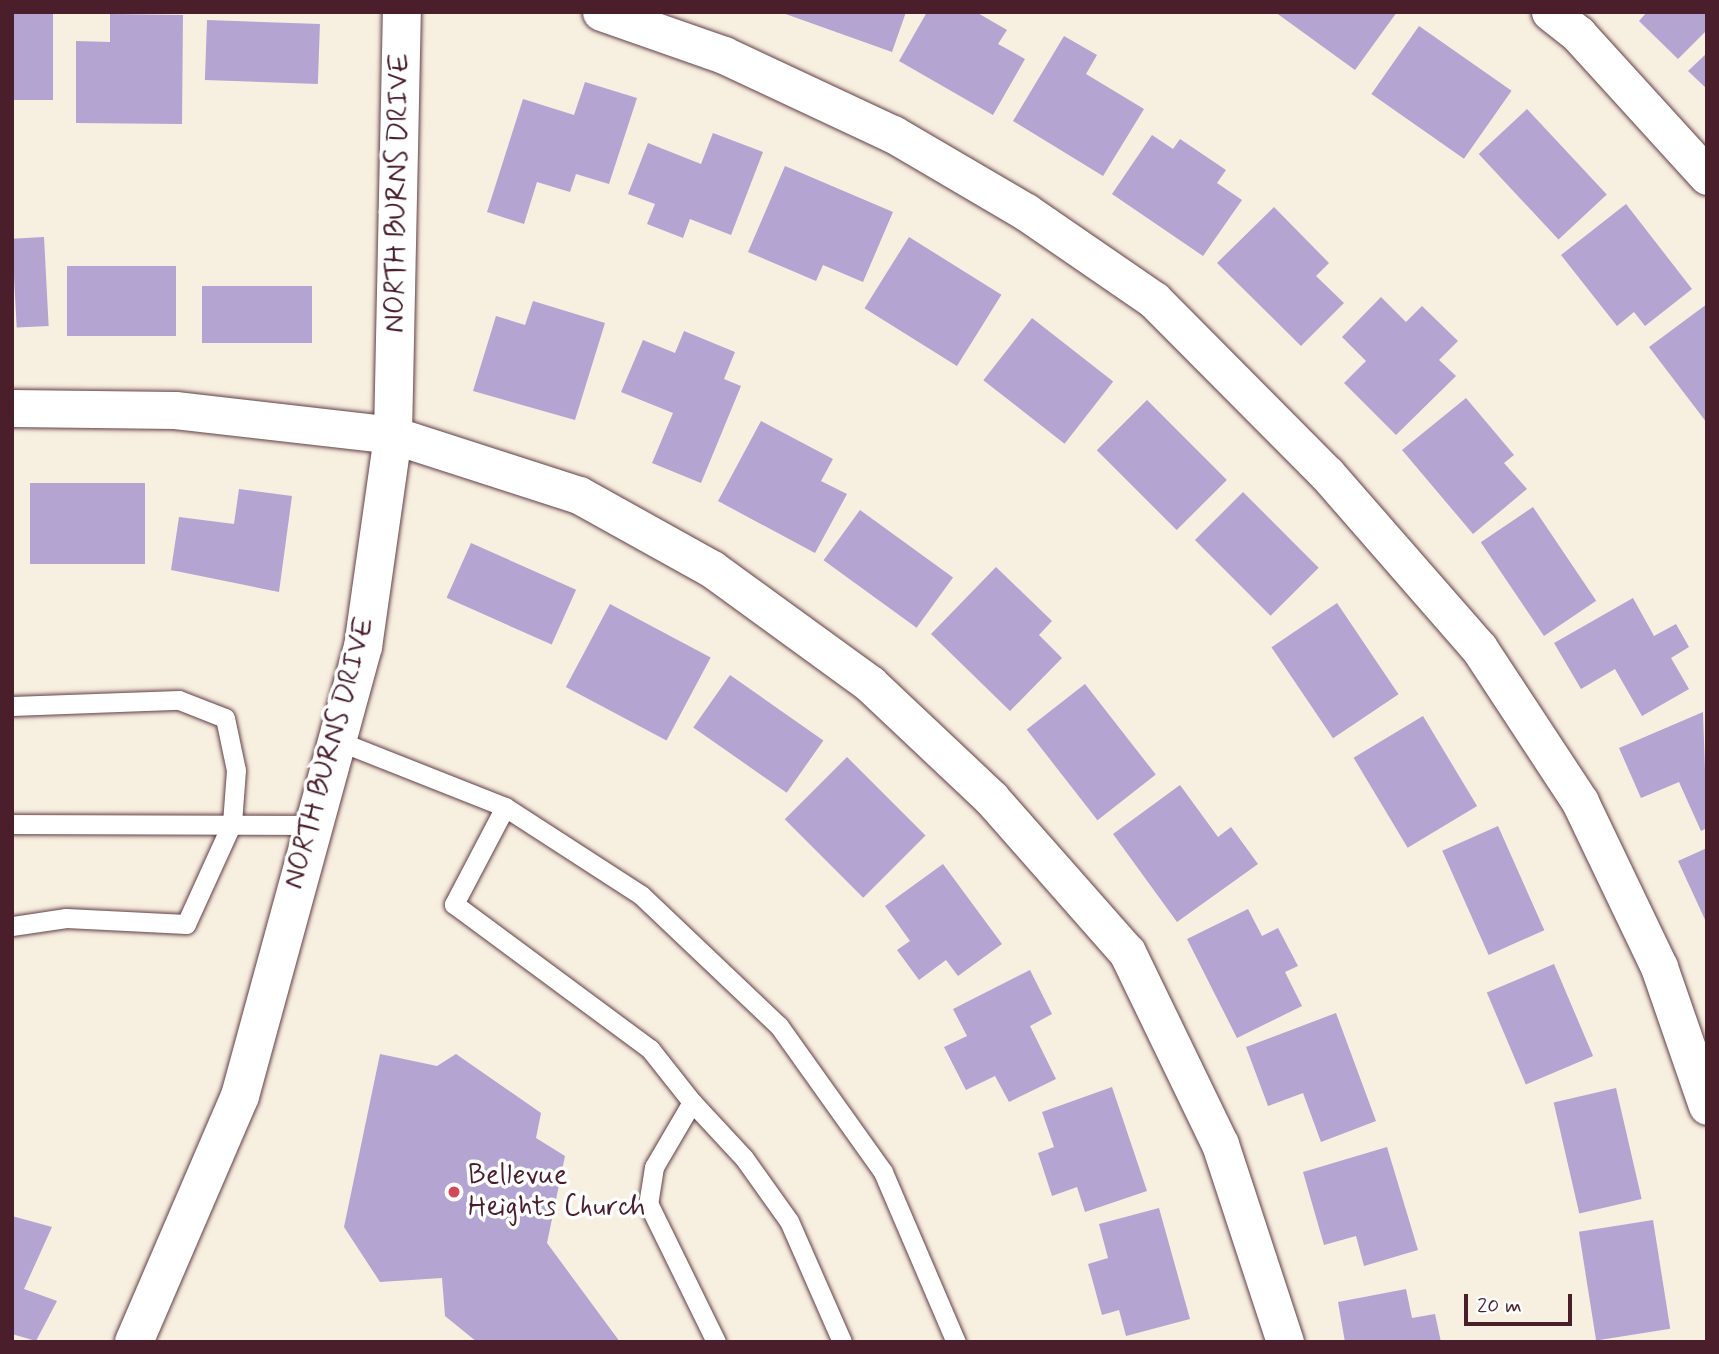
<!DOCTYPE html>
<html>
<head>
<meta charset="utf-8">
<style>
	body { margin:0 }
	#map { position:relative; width:1719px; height:1354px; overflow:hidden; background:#f7efdf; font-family:Mynerve,sans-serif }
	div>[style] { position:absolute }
	.building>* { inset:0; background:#b4a4d2; transform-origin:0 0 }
	.roads { filter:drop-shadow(0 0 2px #643e46) drop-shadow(0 0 2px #643e46) }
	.service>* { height:19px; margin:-9.5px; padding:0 9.5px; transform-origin:9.5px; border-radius:9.5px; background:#fff }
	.minor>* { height:37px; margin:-18.5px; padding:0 18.5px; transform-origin:18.5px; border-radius:18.5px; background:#fff }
	.tertiary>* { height:38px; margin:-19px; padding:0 19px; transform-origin:19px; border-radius:19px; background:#fff }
	.dots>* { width:19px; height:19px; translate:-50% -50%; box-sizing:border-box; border:4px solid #fff; border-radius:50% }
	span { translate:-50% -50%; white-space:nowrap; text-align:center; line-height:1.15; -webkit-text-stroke:7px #fff; paint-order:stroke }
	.street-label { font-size:28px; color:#4a1f2b }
	.poi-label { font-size:28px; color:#4a1f2b }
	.left { translate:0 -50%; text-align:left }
	.frame { position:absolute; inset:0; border:14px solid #4a1f2b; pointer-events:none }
	.scale { position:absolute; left:1464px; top:1294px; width:108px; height:32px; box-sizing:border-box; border:4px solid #4a1f2b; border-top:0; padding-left:9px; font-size:21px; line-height:24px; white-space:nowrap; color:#4a1f2b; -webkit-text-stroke:5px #fff; paint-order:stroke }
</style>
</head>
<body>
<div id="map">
	<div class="building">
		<div style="left:12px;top:12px;width:41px;height:88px"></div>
		<div style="clip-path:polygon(780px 12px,906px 12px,892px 52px)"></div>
		<div style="clip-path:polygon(927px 12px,976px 12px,1007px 30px,998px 44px,1025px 59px,993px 115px,899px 61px)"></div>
		<div style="clip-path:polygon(1275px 12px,1397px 12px,1355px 70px)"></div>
		<div style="clip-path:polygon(1647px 12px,1707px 12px,1707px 30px,1678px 59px,1639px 21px)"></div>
		<div style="clip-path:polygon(110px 14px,183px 15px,182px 124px,76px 123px,76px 41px,110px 42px)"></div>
		<div style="left:207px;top:20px;width:113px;height:60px;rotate:2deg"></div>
		<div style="left:1419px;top:26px;width:113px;height:83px;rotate:35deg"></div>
		<div style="clip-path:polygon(1064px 36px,1097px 55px,1086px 74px,1144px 109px,1103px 176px,1013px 121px)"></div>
		<div style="clip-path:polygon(1707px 53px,1707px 89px,1688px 71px)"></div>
		<div style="clip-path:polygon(585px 82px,637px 98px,609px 184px,576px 174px,570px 192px,537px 182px,524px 224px,487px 212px,523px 99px,574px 115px)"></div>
		<div style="left:1527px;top:109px;width:117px;height:66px;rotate:47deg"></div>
		<div style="clip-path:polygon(713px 133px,763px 152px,731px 235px,690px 219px,683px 238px,647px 224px,655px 204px,628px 194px,648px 143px,701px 164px)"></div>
		<div style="clip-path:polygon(1152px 135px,1173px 149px,1180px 139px,1226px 170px,1217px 183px,1242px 200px,1203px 256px,1112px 194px)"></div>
		<div style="clip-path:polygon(785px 166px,893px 212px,863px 282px,823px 265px,816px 281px,748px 252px)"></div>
		<div style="clip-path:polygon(1626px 204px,1692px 289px,1645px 326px,1634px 312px,1617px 326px,1561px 255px)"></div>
		<div style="clip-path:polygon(1274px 207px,1329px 263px,1316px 276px,1344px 303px,1301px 346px,1217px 263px)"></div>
		<div style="left:44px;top:237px;width:89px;height:32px;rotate:87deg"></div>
		<div style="left:909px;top:237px;width:109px;height:84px;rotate:32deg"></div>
		<div style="left:67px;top:266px;width:109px;height:70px"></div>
		<div style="left:202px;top:286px;width:110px;height:57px"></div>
		<div style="clip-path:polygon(1381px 297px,1406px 322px,1422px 306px,1458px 341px,1439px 360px,1456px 376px,1396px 435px,1344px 383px,1366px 361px,1342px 337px)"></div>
		<div style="clip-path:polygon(533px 301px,605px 323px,575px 420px,473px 391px,496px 316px,525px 325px)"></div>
		<div style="clip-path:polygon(1707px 304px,1707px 423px,1649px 347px)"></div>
		<div style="left:1032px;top:318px;width:103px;height:79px;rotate:38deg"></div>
		<div style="clip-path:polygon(684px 331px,735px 352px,724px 379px,741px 386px,701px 483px,652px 463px,673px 413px,621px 392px,643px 340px,675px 353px)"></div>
		<div style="clip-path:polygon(1466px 398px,1514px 455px,1504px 463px,1527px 489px,1473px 534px,1402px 450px)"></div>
		<div style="left:1147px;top:400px;width:113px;height:71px;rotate:45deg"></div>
		<div style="clip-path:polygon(761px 421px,833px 459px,821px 481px,847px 494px,815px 553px,718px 501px)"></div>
		<div style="left:30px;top:483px;width:115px;height:81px"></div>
		<div style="clip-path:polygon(239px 489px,292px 496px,279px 592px,171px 570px,179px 517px,234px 524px)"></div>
		<div style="left:1243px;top:492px;width:107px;height:68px;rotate:45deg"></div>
		<div style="left:1533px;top:507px;width:113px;height:63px;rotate:56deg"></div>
		<div style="left:860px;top:510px;width:115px;height:62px;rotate:36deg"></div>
		<div style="left:471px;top:543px;width:115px;height:60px;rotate:24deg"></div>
		<div style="clip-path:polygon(996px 567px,1052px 621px,1039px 635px,1062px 658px,1010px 711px,931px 634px)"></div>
		<div style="clip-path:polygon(1633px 598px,1654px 636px,1676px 624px,1689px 647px,1671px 658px,1689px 689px,1642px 716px,1615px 669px,1581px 689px,1554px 643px)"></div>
		<div style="left:1337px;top:603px;width:110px;height:79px;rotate:56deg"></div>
		<div style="left:610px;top:604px;width:114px;height:94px;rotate:28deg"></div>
		<div style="left:730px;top:675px;width:114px;height:64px;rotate:35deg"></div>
		<div style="left:1085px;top:684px;width:115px;height:74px;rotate:52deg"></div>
		<div style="clip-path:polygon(1703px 712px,1707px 828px,1701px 831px,1679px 782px,1641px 798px,1619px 748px)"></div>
		<div style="left:1423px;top:716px;width:105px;height:81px;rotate:59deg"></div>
		<div style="left:847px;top:757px;width:111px;height:88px;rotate:45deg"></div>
		<div style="clip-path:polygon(1180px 785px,1218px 837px,1231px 827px,1258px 864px,1177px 922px,1113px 834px)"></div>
		<div style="left:1498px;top:826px;width:114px;height:61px;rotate:66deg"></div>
		<div style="clip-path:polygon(1707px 848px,1707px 924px,1678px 861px)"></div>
		<div style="clip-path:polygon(943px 864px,1002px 944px,958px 976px,946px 960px,919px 980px,897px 950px,910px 941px,885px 906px)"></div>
		<div style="clip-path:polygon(1248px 909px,1262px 936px,1278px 928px,1298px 966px,1285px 972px,1302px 1006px,1237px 1038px,1187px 939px)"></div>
		<div style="left:1554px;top:964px;width:100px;height:73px;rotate:67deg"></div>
		<div style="clip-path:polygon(1030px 970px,1052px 1014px,1030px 1026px,1056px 1079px,1009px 1102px,995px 1076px,966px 1090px,944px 1047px,967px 1036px,953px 1009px)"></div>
		<div style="clip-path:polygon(1336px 1013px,1376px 1121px,1321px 1142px,1303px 1093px,1268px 1106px,1246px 1047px)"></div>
		<div style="clip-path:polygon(380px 1054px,437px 1066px,456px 1054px,541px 1113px,536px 1138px,565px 1156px,547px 1243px,620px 1342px,477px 1342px,445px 1316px,442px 1278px,380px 1282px,344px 1227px)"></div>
		<div style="clip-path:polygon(1112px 1087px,1147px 1191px,1085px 1212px,1077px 1187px,1052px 1196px,1038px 1153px,1054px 1147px,1042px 1112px)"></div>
		<div style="left:1616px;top:1088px;width:114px;height:64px;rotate:77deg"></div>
		<div style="clip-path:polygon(1387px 1147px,1418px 1250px,1364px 1266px,1356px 1236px,1324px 1245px,1303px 1172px)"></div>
		<div style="clip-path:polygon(1159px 1208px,1190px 1319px,1126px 1336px,1119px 1310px,1102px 1315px,1088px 1264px,1108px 1258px,1099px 1224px)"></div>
		<div style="clip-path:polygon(12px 1216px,52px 1227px,24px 1289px,57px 1301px,36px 1341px,12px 1334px)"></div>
		<div style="left:1653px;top:1220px;width:110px;height:75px;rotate:81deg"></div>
		<div style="clip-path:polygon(1406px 1289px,1412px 1318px,1435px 1314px,1441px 1342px,1345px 1342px,1338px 1302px)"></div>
	</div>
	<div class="roads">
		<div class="service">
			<div style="left:12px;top:706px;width:167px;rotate:-2.1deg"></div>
			<div style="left:179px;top:700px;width:49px;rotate:21.4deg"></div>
			<div style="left:225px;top:718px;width:53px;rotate:78.1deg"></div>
			<div style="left:236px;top:770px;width:53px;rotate:94.3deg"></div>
			<div style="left:232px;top:823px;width:111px;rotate:114.5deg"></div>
			<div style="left:186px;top:924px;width:120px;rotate:-177.1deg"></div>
			<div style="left:66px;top:918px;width:55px;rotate:171.6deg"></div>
			<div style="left:336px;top:740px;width:182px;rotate:21.6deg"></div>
			<div style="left:505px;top:807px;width:162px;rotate:32.9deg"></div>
			<div style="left:641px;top:895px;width:190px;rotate:43.5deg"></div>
			<div style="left:779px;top:1026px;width:179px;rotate:54.5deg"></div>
			<div style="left:883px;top:1172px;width:185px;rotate:66.8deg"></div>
			<div style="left:505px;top:807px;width:110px;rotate:117.7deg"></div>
			<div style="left:454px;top:904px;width:244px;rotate:36.5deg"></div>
			<div style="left:650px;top:1049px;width:68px;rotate:51.6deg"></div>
			<div style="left:692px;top:1102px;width:75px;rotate:120.3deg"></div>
			<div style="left:654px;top:1167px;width:36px;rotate:99deg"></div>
			<div style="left:648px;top:1203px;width:155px;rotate:63.9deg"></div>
			<div style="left:12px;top:824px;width:299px;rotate:0.2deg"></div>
			<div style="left:692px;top:1102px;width:76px;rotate:47.1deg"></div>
			<div style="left:744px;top:1158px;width:77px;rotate:54.5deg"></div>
			<div style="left:789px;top:1221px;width:132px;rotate:66.3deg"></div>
		</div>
		<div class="minor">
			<div style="left:601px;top:12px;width:130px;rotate:19.3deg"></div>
			<div style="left:724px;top:55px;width:187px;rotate:25.1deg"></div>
			<div style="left:893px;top:134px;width:154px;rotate:30.4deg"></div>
			<div style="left:1026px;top:212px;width:155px;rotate:34.5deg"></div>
			<div style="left:1154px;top:300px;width:245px;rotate:45.2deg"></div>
			<div style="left:1327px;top:474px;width:231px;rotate:48.9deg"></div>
			<div style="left:1479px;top:648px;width:184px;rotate:56.7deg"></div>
			<div style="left:1580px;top:802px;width:183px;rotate:64.4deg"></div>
			<div style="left:1659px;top:967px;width:147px;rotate:70.9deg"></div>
			<div style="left:1550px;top:12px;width:36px;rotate:38deg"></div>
			<div style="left:1578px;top:34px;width:192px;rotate:47.7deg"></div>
			<div style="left:12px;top:408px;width:163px;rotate:0.7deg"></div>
			<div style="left:175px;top:410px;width:219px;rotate:6.5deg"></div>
			<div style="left:393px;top:435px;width:195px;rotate:17.9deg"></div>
			<div style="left:579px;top:495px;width:152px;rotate:29.1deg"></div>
			<div style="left:712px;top:569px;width:195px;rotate:36deg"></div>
			<div style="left:870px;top:684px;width:166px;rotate:43.3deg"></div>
			<div style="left:991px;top:798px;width:205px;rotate:48.6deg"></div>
			<div style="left:1127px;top:952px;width:213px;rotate:64.2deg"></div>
			<div style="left:1220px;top:1144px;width:208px;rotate:71.8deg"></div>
		</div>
		<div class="tertiary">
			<div style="left:134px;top:1342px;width:268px;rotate:-66.7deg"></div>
			<div style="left:240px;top:1096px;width:466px;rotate:-74.7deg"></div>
			<div style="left:363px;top:647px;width:214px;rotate:-81.9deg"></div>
			<div style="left:393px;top:435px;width:423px;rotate:-88.8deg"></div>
		</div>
	</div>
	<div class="dots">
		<div style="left:454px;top:1192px;background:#d1495b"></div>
	</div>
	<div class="street-label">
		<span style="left:398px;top:193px;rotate:-89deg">NORTH BURNS DRIVE</span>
		<span style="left:330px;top:753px;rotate:-75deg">NORTH BURNS DRIVE</span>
	</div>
	<div class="poi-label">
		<span class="left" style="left:468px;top:1192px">Bellevue<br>Heights Church</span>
	</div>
	<div class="frame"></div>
	<div class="scale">20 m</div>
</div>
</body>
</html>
